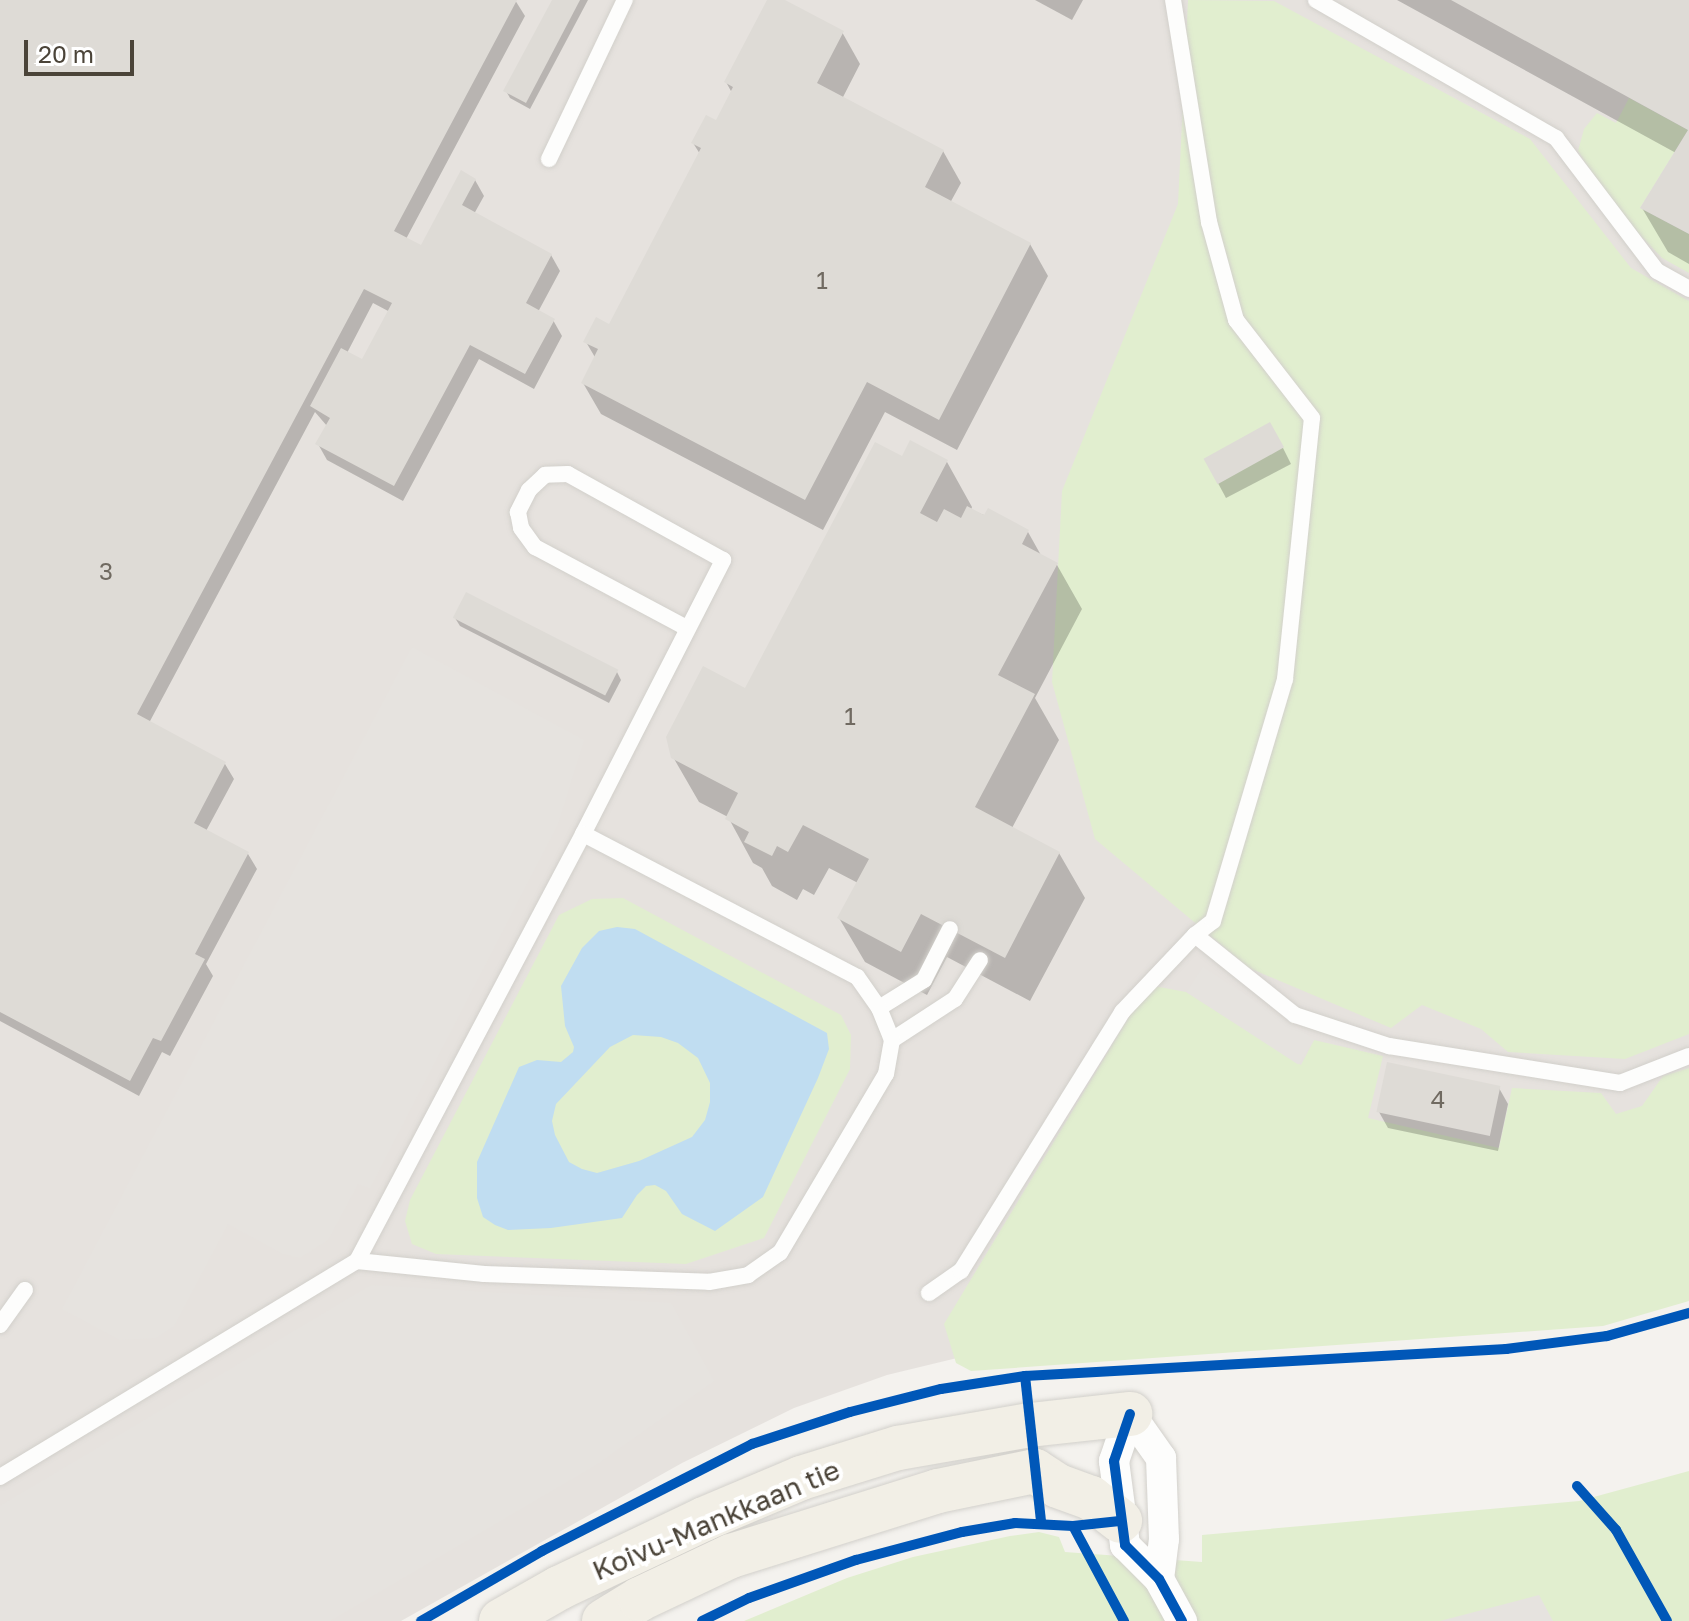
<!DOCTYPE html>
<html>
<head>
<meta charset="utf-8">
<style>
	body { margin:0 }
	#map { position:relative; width:1689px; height:1621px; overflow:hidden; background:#f4f2ee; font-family:"Golos Text",sans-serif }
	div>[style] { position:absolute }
	.industrial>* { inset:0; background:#e6e2de }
	.green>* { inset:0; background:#e1eecf }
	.parking>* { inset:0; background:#e6e3df; transform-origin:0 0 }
	.water>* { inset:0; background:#c0ddf1 }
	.shadow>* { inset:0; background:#0003 }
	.building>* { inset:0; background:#dedbd6; transform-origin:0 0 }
	.roads { filter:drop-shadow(0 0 2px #d2d0cb) drop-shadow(0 0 2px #d2d0cb) }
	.service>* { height:16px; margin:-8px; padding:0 8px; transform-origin:8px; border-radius:8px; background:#fdfdfc }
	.minor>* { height:30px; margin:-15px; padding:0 15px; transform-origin:15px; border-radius:15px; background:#fdfdfc }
	.primary>* { height:44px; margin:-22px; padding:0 22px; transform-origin:22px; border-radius:22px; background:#f2efe6 }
	.cycleway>* { height:10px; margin:-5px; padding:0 5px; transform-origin:5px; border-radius:5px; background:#0057b8 }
	span { translate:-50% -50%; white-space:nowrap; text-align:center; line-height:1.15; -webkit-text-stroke:8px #fff; paint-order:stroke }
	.number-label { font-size:24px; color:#706a61 }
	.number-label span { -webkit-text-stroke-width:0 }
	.street-label { font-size:28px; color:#4b4439 }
	.scale { position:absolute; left:24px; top:40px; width:110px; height:36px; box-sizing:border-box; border:4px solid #4b4439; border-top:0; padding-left:10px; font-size:24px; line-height:28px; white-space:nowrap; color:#4b4439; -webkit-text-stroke:6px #fff; paint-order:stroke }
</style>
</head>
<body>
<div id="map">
	<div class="industrial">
		<div style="clip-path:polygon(0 0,1689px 0,1689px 1181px,887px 1375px,794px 1408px,682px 1463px,401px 1621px,0 1621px)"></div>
	</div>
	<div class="green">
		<div style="clip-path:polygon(1188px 0,1274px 1px,1530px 139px,1631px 268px,1689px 301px,1689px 1034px,1625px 1059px,1508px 1052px,1481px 1029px,1422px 1005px,1391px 1028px,1249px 968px,1095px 839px,1052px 682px,1062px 491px,1178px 204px)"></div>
		<div style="clip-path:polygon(1629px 98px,1688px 130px,1640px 208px,1689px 234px,1689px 273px,1662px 258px,1617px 211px,1578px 151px,1584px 129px,1597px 113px,1616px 123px)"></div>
		<div style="clip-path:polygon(623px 898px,841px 1015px,851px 1035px,850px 1069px,764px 1238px,686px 1264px,436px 1254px,412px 1244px,405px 1221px,410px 1200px,559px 915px,592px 899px)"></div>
		<div style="clip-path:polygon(1154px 986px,1186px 992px,1301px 1065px,1314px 1040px,1383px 1056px,1368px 1118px,1499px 1148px,1512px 1088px,1601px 1093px,1616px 1114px,1642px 1106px,1663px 1076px,1689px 1068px,1689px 1301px,1603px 1326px,971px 1371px,956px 1363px,944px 1324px,1135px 1007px)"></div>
		<div style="clip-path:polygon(1689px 1471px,1689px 1621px,744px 1621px,847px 1578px,913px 1557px,1010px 1536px,1039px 1532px,1059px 1537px,1065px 1552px,1202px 1562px,1202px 1535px,1579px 1501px)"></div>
	</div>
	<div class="parking">
		<div style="clip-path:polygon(412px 647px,584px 740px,558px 824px,370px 1188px,358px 1184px,328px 1240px,300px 1258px,283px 1254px,228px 1224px,174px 1326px,156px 1338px,120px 1340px,62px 1309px)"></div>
		<div style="left:1203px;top:967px;width:133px;height:30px;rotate:33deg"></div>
		<div style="clip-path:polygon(371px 1285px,671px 1303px,714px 1381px,596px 1465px,330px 1621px,0 1621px,0 1506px)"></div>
		<div style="clip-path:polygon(1539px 1595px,1553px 1621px,1440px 1621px)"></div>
	</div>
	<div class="water">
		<div style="clip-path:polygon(evenodd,617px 927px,635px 929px,827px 1033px,829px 1049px,818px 1078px,763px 1197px,715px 1231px,682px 1214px,666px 1191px,655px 1185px,646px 1186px,637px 1195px,622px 1218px,551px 1228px,508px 1230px,495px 1225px,483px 1217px,477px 1198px,477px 1162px,519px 1067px,537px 1060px,561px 1062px,573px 1052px,574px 1047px,565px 1026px,561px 986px,582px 948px,599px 931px,617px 927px,633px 1035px,661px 1037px,678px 1043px,698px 1058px,710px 1083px,710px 1102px,705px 1120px,692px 1137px,639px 1161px,597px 1173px,582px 1169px,569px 1162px,555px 1135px,552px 1121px,556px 1104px,610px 1047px,633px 1035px)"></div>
	</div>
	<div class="shadow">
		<div style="clip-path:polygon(evenodd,0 0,515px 0,525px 16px,406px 239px,422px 247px,475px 180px,484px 196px,474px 214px,551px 255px,560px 271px,538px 312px,553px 320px,562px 336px,534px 389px,479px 359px,403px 501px,327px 460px,318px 444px,327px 426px,315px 412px,149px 723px,225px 764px,234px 779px,206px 831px,248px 854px,257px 869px,206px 964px,213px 976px,170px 1056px,162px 1052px,139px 1096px,0 1021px,0 0,373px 303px,390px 312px,363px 362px,347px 353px,373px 303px)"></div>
		<div style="clip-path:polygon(554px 0,588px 0,530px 109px,510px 98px,506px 91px)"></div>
		<div style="clip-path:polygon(769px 0,781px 0,842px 32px,860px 64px,842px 99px,943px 151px,961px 183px,950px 203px,1030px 244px,1048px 276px,957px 450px,885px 412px,823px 530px,601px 414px,583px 383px,596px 359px,586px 342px,610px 327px,700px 154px,693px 143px,716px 123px,732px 93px,726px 82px)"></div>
		<div style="clip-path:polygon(1035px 0,1083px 0,1072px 20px)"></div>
		<div style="clip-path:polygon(1397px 0,1689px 0,1689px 264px,1668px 252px,1642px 208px,1676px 153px)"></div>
		<div style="clip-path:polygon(1279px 440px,1291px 464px,1226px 498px,1205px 459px)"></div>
		<div style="clip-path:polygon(902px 459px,947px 462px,972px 507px,971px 510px,1028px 532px,1042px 557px,1057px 565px,1082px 609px,1035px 698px,1059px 740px,1012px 828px,1059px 853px,1085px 898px,1030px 1001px,947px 957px,927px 995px,865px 962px,839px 918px,858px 883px,829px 868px,814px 895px,803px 889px,797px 900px,772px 886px,762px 868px,753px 863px,728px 817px,699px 802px,673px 757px,746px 691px)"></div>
		<div style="clip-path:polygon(455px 618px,617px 672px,621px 680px,609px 703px,460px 626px)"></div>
		<div style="clip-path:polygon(1499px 1088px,1508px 1104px,1498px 1151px,1388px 1128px,1379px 1112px)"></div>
	</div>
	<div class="building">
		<div style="clip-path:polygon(0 0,517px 0,394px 231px,421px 245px,461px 170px,476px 179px,462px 205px,552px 254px,526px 303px,555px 319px,525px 374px,470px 345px,394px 486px,315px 444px,330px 418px,310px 406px,341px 348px,362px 359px,392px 303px,364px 289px,137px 714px,226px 762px,194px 823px,249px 852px,195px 954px,205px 959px,161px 1041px,153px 1038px,130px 1081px,0 1012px)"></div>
		<div style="clip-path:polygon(552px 0,580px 0,526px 103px,503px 91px)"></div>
		<div style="clip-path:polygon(767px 0,785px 0,844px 31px,817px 83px,944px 150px,925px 187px,1031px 243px,939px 420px,867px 382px,805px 500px,581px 383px,598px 349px,583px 342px,596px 317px,609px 324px,701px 148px,691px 143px,706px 115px,716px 120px,733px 87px,724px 82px)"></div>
		<div style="clip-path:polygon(1451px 0,1689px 0,1689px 234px,1640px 208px,1688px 130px)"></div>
		<div style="left:1270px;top:422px;width:29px;height:76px;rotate:61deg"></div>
		<div style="clip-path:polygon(910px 440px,948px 460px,920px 513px,937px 522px,944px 509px,961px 518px,967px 506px,984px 515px,988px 508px,1029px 530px,1022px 544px,1058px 563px,998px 675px,1035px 694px,975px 807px,1060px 852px,1005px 958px,921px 914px,901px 952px,837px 918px,869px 859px,803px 825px,788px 852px,777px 846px,772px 856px,744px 842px,749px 832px,725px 819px,738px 793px,671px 758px,666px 737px,703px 666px,745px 688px,875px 442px,902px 456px)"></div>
		<div style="left:466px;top:592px;width:171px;height:29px;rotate:27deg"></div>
		<div style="left:1387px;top:1062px;width:116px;height:51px;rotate:12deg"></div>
	</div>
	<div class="roads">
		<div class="service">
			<div style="left:1316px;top:0;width:277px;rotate:29.9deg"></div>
			<div style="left:1556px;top:138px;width:167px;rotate:52.8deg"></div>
			<div style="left:1657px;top:271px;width:37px;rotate:29deg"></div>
			<div style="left:549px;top:159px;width:176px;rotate:-64.5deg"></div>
			<div style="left:1195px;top:935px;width:128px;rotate:38.7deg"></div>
			<div style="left:1295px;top:1015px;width:99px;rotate:18.3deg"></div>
			<div style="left:1389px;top:1046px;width:234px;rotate:9.1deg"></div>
			<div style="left:1620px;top:1083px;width:74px;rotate:-21.4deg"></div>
			<div style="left:879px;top:1008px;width:53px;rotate:-31.9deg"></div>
			<div style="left:924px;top:980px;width:57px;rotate:-63deg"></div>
			<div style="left:892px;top:1040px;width:75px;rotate:-33.1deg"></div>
			<div style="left:955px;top:999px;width:46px;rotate:-57.3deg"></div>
			<div style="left:357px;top:1261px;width:483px;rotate:-62.1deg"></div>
			<div style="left:583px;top:834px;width:308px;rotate:-62.9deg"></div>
			<div style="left:723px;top:560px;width:177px;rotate:-151deg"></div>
			<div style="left:568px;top:474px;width:23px;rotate:178deg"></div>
			<div style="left:545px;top:475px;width:22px;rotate:137deg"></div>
			<div style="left:529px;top:490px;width:25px;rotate:117deg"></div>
			<div style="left:518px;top:512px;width:16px;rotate:79deg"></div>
			<div style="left:521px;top:528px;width:24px;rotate:54deg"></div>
			<div style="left:535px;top:547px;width:172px;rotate:28.1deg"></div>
			<div style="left:929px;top:1293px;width:39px;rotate:-35deg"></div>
			<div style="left:961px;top:1271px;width:305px;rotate:-58.1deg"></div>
			<div style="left:1122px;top:1012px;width:106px;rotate:-46.5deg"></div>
			<div style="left:1195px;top:935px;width:23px;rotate:-38deg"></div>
			<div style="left:1213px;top:921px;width:252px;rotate:-73.4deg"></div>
			<div style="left:1285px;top:679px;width:262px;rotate:-84.1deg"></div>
			<div style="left:1312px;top:418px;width:124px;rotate:-127.8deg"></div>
			<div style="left:1236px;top:320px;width:102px;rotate:-105.4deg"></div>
			<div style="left:1209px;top:222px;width:225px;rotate:-99.2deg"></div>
			<div style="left:0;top:1325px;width:43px;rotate:-54.5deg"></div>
			<div style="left:0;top:1477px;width:417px;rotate:-31.2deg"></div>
			<div style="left:357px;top:1261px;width:128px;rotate:5.8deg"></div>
			<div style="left:484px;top:1274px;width:225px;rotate:2deg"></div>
			<div style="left:709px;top:1282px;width:40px;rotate:-10deg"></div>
			<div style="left:748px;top:1275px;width:39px;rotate:-35deg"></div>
			<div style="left:780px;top:1253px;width:208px;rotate:-59.4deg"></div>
			<div style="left:886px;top:1074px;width:35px;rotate:-80deg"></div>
			<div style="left:892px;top:1040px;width:35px;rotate:-112deg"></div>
			<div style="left:879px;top:1008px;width:38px;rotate:-125deg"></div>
			<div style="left:857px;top:977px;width:309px;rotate:-152.4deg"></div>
		</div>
		<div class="minor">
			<div style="left:1130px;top:1414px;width:50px;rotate:108.8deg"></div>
			<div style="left:1114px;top:1461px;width:85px;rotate:82.5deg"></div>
			<div style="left:1125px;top:1545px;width:48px;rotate:45deg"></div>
			<div style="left:1159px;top:1579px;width:48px;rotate:61.3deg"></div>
			<div style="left:1130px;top:1414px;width:54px;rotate:54.8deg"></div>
			<div style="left:1161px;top:1458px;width:81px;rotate:87.9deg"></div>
			<div style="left:1164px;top:1539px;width:40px;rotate:97.1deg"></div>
		</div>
		<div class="primary">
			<div style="left:501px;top:1621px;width:67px;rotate:-29.6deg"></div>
			<div style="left:559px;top:1588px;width:161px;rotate:-25.4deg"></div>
			<div style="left:704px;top:1519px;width:105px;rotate:-22.9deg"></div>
			<div style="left:801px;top:1478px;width:102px;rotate:-17.2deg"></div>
			<div style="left:898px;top:1448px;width:134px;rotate:-9.9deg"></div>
			<div style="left:1030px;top:1425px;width:101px;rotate:-6.3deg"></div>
			<div style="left:604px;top:1621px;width:42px;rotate:-31.4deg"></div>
			<div style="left:640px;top:1599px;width:101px;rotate:-25.3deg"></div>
			<div style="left:731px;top:1556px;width:217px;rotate:-17.4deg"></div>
			<div style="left:938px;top:1491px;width:99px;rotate:-11.7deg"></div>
			<div style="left:1035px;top:1471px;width:27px;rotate:33deg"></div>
			<div style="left:1058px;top:1486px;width:35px;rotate:20deg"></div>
			<div style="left:1091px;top:1498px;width:37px;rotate:38deg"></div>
		</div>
	</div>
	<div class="cycleway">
		<div style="left:1025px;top:1376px;width:147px;rotate:83.7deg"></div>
		<div style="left:1130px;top:1414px;width:50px;rotate:108.8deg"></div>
		<div style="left:1114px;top:1461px;width:85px;rotate:82.5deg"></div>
		<div style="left:1125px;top:1545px;width:48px;rotate:45deg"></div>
		<div style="left:1159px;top:1579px;width:48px;rotate:61.3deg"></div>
		<div style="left:1577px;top:1486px;width:59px;rotate:48.4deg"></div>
		<div style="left:1616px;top:1530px;width:104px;rotate:60.7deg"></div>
		<div style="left:1073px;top:1526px;width:108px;rotate:61.8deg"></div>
		<div style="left:421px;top:1621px;width:140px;rotate:-30deg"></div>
		<div style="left:542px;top:1551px;width:236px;rotate:-27deg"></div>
		<div style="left:752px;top:1444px;width:103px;rotate:-18.1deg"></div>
		<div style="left:850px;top:1412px;width:94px;rotate:-14.2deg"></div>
		<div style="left:941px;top:1389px;width:85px;rotate:-8.8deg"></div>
		<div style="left:1025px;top:1376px;width:482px;rotate:-3.2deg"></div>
		<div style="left:1506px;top:1349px;width:102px;rotate:-7.3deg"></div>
		<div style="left:1607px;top:1336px;width:85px;rotate:-15.7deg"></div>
		<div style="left:702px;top:1621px;width:52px;rotate:-26.1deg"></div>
		<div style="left:749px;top:1598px;width:114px;rotate:-19.6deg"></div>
		<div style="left:856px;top:1560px;width:110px;rotate:-14.8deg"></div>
		<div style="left:962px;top:1532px;width:54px;rotate:-9.6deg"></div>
		<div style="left:1015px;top:1523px;width:58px;rotate:3deg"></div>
		<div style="left:1073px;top:1526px;width:47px;rotate:-6.1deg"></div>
	</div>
	<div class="number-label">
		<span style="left:822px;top:280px">1</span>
		<span style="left:106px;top:571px">3</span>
		<span style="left:850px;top:716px">1</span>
		<span style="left:1438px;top:1099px">4</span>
	</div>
	<div class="street-label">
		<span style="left:716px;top:1520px;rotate:-23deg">Koivu-Mankkaan tie</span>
	</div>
	<div class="scale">20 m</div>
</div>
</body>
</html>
